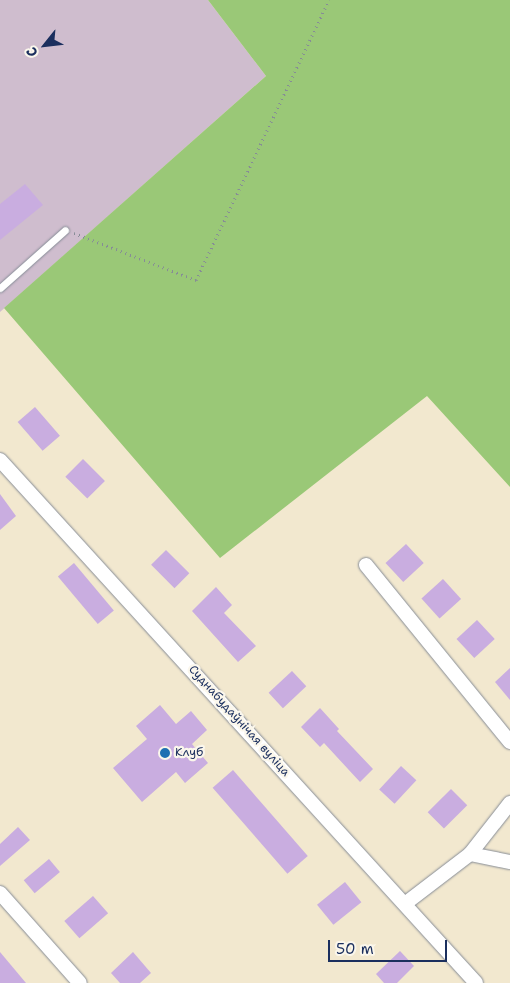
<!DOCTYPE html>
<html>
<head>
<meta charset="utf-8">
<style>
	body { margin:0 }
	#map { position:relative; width:510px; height:983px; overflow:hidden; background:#f2e8cf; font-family:"Shantell Sans",sans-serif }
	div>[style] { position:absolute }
	.industrial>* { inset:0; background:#cfbdce }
	.green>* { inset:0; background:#9ac877 }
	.building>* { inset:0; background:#c9ade0; transform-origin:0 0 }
	.path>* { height:3px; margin-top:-1.5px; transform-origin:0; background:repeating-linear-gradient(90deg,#868c96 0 1px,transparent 0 5px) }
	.roads { filter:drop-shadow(0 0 1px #868c96) drop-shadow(0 0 1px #868c96) }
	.service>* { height:7px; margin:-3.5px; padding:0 3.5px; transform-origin:3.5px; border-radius:3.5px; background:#fff }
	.minor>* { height:14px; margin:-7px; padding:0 7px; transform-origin:7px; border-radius:7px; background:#fff }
	.dots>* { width:14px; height:14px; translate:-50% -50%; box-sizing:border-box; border:2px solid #fbf7ec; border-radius:50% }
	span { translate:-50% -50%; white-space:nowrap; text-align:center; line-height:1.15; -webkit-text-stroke:4.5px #fbf7ec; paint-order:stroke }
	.street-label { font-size:12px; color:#1b2f5e }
	.poi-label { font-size:12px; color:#1b2f5e }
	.left { translate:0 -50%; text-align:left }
	.north { position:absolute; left:20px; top:20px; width:50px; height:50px; -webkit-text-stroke:4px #fbf7ec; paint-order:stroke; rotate:241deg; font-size:14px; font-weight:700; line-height:20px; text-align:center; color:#1b2f5e }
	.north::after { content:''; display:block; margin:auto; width:18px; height:22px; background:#1b2f5e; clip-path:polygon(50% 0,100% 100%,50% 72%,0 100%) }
	.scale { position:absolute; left:328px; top:940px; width:119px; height:22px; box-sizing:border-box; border:2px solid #1b2f5e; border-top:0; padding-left:6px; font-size:15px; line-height:18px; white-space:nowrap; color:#1b2f5e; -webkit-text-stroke:4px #fbf7ec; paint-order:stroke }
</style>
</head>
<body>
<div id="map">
	<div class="industrial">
		<div style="clip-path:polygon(0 0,208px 0,266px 76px,0 312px)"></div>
	</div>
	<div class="green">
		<div style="clip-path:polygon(208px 0,510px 0,510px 487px,427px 396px,220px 558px,4px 308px,266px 76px)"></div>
	</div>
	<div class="building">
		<div style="clip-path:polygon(25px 184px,43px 205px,0 240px,0 204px)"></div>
		<div style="left:35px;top:407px;width:38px;height:23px;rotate:49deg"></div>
		<div style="left:83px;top:459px;width:31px;height:25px;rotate:45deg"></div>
		<div style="clip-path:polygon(0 494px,16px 516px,0 530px)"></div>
		<div style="left:406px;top:544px;width:26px;height:28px;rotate:47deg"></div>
		<div style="left:166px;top:550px;width:33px;height:21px;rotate:45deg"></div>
		<div style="left:74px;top:563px;width:62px;height:21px;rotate:50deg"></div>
		<div style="left:443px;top:579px;width:27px;height:29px;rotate:48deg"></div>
		<div style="clip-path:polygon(216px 587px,232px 605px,224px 613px,256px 646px,238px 662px,192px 611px)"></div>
		<div style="left:477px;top:620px;width:26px;height:28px;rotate:47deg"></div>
		<div style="clip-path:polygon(510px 668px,510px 700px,495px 682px)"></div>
		<div style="left:292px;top:671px;width:21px;height:32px;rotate:47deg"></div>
		<div style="clip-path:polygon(160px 705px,176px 724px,191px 711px,207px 730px,192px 744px,208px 763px,185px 783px,176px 772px,142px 802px,113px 768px,147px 739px,136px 726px)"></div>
		<div style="clip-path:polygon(320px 708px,339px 729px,337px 731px,373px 769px,360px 782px,324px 743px,320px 747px,301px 727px)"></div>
		<div style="left:401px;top:766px;width:21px;height:32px;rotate:43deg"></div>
		<div style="left:233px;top:770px;width:114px;height:27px;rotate:49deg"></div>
		<div style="left:451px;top:789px;width:23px;height:33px;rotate:45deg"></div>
		<div style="clip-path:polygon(18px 827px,30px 840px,0 866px,0 844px)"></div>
		<div style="left:49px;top:859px;width:17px;height:33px;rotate:50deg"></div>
		<div style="left:345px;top:882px;width:26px;height:36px;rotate:51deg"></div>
		<div style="left:93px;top:896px;width:23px;height:38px;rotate:49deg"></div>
		<div style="clip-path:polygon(400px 951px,414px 966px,397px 983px,384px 983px,376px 974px)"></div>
		<div style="clip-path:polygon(0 952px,26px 983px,0 983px)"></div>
		<div style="clip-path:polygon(133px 952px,151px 973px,140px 983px,120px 983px,111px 973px)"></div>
	</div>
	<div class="path">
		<div style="left:74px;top:233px;width:131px;rotate:21.1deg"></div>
		<div style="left:196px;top:280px;width:310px;rotate:-64.6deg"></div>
	</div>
	<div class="roads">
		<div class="service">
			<div style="left:0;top:288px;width:87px;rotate:-41.7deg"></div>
		</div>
		<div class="minor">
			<div style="left:0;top:460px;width:707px;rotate:47.69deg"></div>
			<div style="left:366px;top:565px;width:228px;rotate:50.9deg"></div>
			<div style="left:470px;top:854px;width:65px;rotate:-51.9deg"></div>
			<div style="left:0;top:893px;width:120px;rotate:48.4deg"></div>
			<div style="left:406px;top:903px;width:81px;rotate:-37.4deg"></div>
			<div style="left:470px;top:854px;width:41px;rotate:11.3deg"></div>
		</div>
	</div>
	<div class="dots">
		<div style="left:165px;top:753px;background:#1f6fb2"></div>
	</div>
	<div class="street-label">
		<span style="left:239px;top:721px;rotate:48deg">Суднабудаўнічая вуліца</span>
	</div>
	<div class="poi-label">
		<span class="left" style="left:175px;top:753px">Клуб</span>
	</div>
	<div class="north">С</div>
	<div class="scale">50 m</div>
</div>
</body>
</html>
